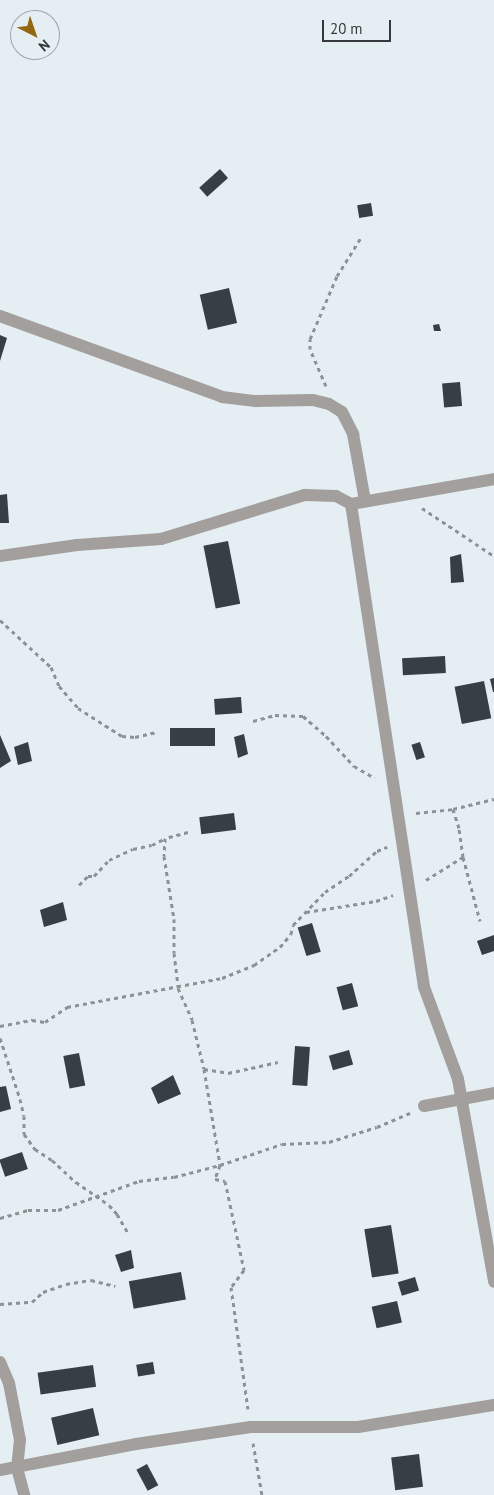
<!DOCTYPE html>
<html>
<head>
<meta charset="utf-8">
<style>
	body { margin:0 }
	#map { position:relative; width:494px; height:1495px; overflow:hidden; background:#e4eef3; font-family:"PT Sans",sans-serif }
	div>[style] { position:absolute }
	.building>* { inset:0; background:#373f44; transform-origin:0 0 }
	.path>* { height:3px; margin-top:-1.5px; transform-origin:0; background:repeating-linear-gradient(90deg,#8c9397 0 4px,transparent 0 8px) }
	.minor>* { height:12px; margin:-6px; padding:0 6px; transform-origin:6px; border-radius:6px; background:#a29f9c }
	span { translate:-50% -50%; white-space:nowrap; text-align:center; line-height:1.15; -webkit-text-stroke:5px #e4eef3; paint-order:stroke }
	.north { position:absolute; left:10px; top:10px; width:50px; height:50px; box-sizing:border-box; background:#e4eef3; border:1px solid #9ea6a9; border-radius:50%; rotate:139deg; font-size:14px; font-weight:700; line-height:20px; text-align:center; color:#35393b }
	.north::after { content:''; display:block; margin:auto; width:18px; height:22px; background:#926812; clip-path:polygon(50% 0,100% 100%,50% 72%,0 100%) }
	.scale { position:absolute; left:322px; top:20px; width:69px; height:22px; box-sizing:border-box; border:2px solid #35393b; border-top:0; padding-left:6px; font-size:15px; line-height:18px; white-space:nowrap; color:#35393b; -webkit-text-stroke:4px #e4eef3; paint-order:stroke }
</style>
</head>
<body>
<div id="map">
	<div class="building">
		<div style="left:220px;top:169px;width:12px;height:28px;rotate:48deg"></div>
		<div style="left:371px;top:203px;width:13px;height:14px;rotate:81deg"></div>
		<div style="left:229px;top:288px;width:36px;height:30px;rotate:77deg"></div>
		<div style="clip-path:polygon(439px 324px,441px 331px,434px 331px,433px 325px)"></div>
		<div style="clip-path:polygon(0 335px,7px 338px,0 361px)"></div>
		<div style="left:460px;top:382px;width:24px;height:18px;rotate:85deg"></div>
		<div style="clip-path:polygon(7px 494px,9px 523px,0 523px,0 495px)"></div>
		<div style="left:228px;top:541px;width:64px;height:25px;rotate:79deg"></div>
		<div style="clip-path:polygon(461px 554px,464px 582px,451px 583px,450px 557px)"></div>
		<div style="left:445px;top:656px;width:17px;height:43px;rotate:87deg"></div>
		<div style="clip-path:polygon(494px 678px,494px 692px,493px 692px,490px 679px)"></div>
		<div style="left:484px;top:681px;width:38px;height:30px;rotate:79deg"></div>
		<div style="left:241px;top:697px;width:16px;height:27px;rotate:86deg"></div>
		<div style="left:215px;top:728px;width:18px;height:45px;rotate:90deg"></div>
		<div style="clip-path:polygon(244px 734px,248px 754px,238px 758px,234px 737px)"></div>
		<div style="clip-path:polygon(0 735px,11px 761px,0 768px)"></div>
		<div style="clip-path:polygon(28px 742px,32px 761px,18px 765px,14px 747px)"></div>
		<div style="left:420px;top:742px;width:16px;height:9px;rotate:72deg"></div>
		<div style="left:234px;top:813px;width:17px;height:35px;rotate:83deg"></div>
		<div style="clip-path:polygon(63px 902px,67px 920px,44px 927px,40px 910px)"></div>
		<div style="left:312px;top:923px;width:30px;height:15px;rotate:73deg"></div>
		<div style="clip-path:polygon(494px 935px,494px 951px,482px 955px,477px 941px)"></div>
		<div style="left:352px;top:983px;width:24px;height:16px;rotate:75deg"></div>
		<div style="left:295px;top:1046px;width:15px;height:39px;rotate:4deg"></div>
		<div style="left:349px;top:1050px;width:15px;height:21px;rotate:74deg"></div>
		<div style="left:79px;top:1053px;width:33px;height:16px;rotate:79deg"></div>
		<div style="clip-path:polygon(173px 1075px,181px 1094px,158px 1104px,151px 1088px)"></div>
		<div style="clip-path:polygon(6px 1086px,11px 1109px,0 1112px,0 1087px)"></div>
		<div style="left:22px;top:1152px;width:18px;height:24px;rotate:71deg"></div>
		<div style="left:391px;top:1225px;width:49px;height:27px;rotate:81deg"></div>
		<div style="clip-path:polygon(131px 1250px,134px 1268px,121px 1272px,115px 1255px)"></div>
		<div style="left:181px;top:1272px;width:28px;height:53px;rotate:80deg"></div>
		<div style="left:415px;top:1277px;width:14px;height:18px;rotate:73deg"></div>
		<div style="left:397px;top:1301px;width:22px;height:26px;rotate:77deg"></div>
		<div style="left:153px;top:1362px;width:12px;height:17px;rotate:81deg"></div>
		<div style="left:93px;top:1365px;width:22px;height:56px;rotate:82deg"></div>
		<div style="left:93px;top:1408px;width:28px;height:43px;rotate:77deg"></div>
		<div style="left:419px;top:1454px;width:33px;height:28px;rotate:83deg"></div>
		<div style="left:147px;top:1464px;width:24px;height:12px;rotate:62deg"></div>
	</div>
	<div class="path">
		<div style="left:326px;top:386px;width:40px;rotate:-113.4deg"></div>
		<div style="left:310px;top:349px;width:10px;rotate:-90deg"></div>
		<div style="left:310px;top:339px;width:69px;rotate:-66.8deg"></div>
		<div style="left:337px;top:276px;width:44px;rotate:-58.1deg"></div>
		<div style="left:422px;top:508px;width:87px;rotate:33.7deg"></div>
		<div style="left:0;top:620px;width:69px;rotate:42.7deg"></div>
		<div style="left:51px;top:667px;width:21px;rotate:67deg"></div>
		<div style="left:59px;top:686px;width:29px;rotate:49deg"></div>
		<div style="left:78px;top:708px;width:52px;rotate:32.5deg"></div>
		<div style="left:122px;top:736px;width:13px;rotate:4deg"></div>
		<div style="left:135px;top:737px;width:22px;rotate:-13deg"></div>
		<div style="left:253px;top:721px;width:23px;rotate:-15deg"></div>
		<div style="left:275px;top:715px;width:28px;rotate:2deg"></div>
		<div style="left:303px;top:716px;width:30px;rotate:41deg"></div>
		<div style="left:326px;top:736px;width:41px;rotate:47deg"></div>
		<div style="left:354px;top:766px;width:24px;rotate:30deg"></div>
		<div style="left:416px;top:813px;width:37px;rotate:-6deg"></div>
		<div style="left:453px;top:809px;width:42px;rotate:-13.7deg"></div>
		<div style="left:188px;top:832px;width:24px;rotate:165deg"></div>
		<div style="left:165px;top:838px;width:18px;rotate:93deg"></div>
		<div style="left:164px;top:856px;width:64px;rotate:81deg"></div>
		<div style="left:174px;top:919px;width:34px;rotate:90deg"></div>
		<div style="left:174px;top:953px;width:35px;rotate:83deg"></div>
		<div style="left:178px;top:988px;width:35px;rotate:66deg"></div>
		<div style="left:192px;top:1020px;width:50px;rotate:76.2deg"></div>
		<div style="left:204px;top:1069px;width:97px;rotate:80.5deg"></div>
		<div style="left:220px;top:1165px;width:15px;rotate:110deg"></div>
		<div style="left:215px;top:1179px;width:10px;rotate:11deg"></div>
		<div style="left:225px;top:1181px;width:91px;rotate:77.9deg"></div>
		<div style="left:244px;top:1270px;width:21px;rotate:127deg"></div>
		<div style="left:231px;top:1287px;width:123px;rotate:82.1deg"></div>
		<div style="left:463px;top:857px;width:66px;rotate:75.1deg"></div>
		<div style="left:426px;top:880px;width:44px;rotate:-31.9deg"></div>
		<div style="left:463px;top:857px;width:29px;rotate:-98deg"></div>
		<div style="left:459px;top:828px;width:20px;rotate:-108deg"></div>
		<div style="left:79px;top:885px;width:13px;rotate:-45deg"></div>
		<div style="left:88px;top:876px;width:6px"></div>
		<div style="left:94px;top:876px;width:22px;rotate:-47deg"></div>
		<div style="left:109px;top:860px;width:26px;rotate:-25deg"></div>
		<div style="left:133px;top:849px;width:19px;rotate:-12deg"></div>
		<div style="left:152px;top:845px;width:13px;rotate:-27deg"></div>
		<div style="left:306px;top:912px;width:71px;rotate:-8.9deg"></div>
		<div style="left:376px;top:901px;width:18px;rotate:-19deg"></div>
		<div style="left:0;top:1026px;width:33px;rotate:-11deg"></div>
		<div style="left:32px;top:1020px;width:13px;rotate:9deg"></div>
		<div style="left:45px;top:1022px;width:27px;rotate:-34deg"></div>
		<div style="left:67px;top:1007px;width:158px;rotate:-10.6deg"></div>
		<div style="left:222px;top:978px;width:35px;rotate:-22deg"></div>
		<div style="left:254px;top:965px;width:32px;rotate:-35deg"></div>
		<div style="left:280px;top:947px;width:17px;rotate:-50deg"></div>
		<div style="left:291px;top:934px;width:9px;rotate:-77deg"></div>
		<div style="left:293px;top:925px;width:46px;rotate:-45.9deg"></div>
		<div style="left:325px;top:892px;width:29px;rotate:-34deg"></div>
		<div style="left:349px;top:876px;width:38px;rotate:-42deg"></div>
		<div style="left:377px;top:851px;width:11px;rotate:-22deg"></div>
		<div style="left:0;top:1038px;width:64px;rotate:71.8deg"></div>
		<div style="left:20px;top:1099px;width:17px;rotate:77deg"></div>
		<div style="left:24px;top:1116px;width:18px;rotate:90deg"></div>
		<div style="left:24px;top:1134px;width:19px;rotate:54deg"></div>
		<div style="left:35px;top:1149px;width:20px;rotate:33deg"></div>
		<div style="left:52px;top:1160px;width:33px;rotate:43deg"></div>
		<div style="left:76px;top:1182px;width:40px;rotate:34.9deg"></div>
		<div style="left:109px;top:1205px;width:12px;rotate:48deg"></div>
		<div style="left:117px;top:1214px;width:22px;rotate:60deg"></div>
		<div style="left:204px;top:1069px;width:24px;rotate:9deg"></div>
		<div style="left:228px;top:1073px;width:51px;rotate:-12.4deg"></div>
		<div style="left:0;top:1218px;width:29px;rotate:-16deg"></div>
		<div style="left:28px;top:1210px;width:30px"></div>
		<div style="left:58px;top:1210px;width:86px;rotate:-19.7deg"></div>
		<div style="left:139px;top:1181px;width:35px;rotate:-7deg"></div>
		<div style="left:174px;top:1177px;width:48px;rotate:-14.6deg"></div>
		<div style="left:220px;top:1165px;width:65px;rotate:-18.7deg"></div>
		<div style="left:282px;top:1144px;width:47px;rotate:-2.4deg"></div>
		<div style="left:329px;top:1142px;width:50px;rotate:-17.4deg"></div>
		<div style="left:377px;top:1127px;width:36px;rotate:-23deg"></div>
		<div style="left:0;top:1304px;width:32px;rotate:-4deg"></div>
		<div style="left:32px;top:1302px;width:15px;rotate:-42deg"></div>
		<div style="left:43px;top:1292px;width:24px;rotate:-19deg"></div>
		<div style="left:66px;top:1284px;width:25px;rotate:-9deg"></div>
		<div style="left:91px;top:1280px;width:25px;rotate:14deg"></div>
		<div style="left:253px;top:1443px;width:53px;rotate:80.2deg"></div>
	</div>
	<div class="minor">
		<div style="left:0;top:316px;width:236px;rotate:20deg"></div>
		<div style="left:222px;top:397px;width:34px;rotate:7deg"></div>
		<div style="left:256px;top:401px;width:57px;rotate:-1deg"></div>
		<div style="left:313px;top:400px;width:16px;rotate:14deg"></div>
		<div style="left:329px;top:404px;width:15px;rotate:32deg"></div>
		<div style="left:342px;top:412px;width:25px;rotate:63deg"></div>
		<div style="left:353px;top:434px;width:68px;rotate:79.8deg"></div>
		<div style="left:351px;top:504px;width:488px;rotate:81.4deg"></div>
		<div style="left:424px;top:987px;width:98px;rotate:69.7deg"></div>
		<div style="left:458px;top:1079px;width:206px;rotate:79.9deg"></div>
		<div style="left:0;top:556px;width:78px;rotate:-8.1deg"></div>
		<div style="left:77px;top:545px;width:84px;rotate:-4.1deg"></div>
		<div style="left:161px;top:539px;width:151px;rotate:-17deg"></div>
		<div style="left:305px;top:495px;width:31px;rotate:2deg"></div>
		<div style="left:336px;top:496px;width:17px;rotate:28deg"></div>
		<div style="left:351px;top:504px;width:145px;rotate:-9.9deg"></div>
		<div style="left:424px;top:1106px;width:71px;rotate:-10.5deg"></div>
		<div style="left:0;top:1362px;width:23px;rotate:67deg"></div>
		<div style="left:9px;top:1383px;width:58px;rotate:79.1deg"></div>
		<div style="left:20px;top:1440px;width:28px;rotate:96deg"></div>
		<div style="left:17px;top:1468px;width:28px;rotate:75deg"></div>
		<div style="left:0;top:1470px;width:138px;rotate:-10.8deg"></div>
		<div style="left:136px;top:1444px;width:116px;rotate:-8.4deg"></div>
		<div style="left:251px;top:1427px;width:107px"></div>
		<div style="left:358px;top:1427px;width:138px;rotate:-9.2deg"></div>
	</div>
	<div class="north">N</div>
	<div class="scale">20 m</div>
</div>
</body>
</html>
